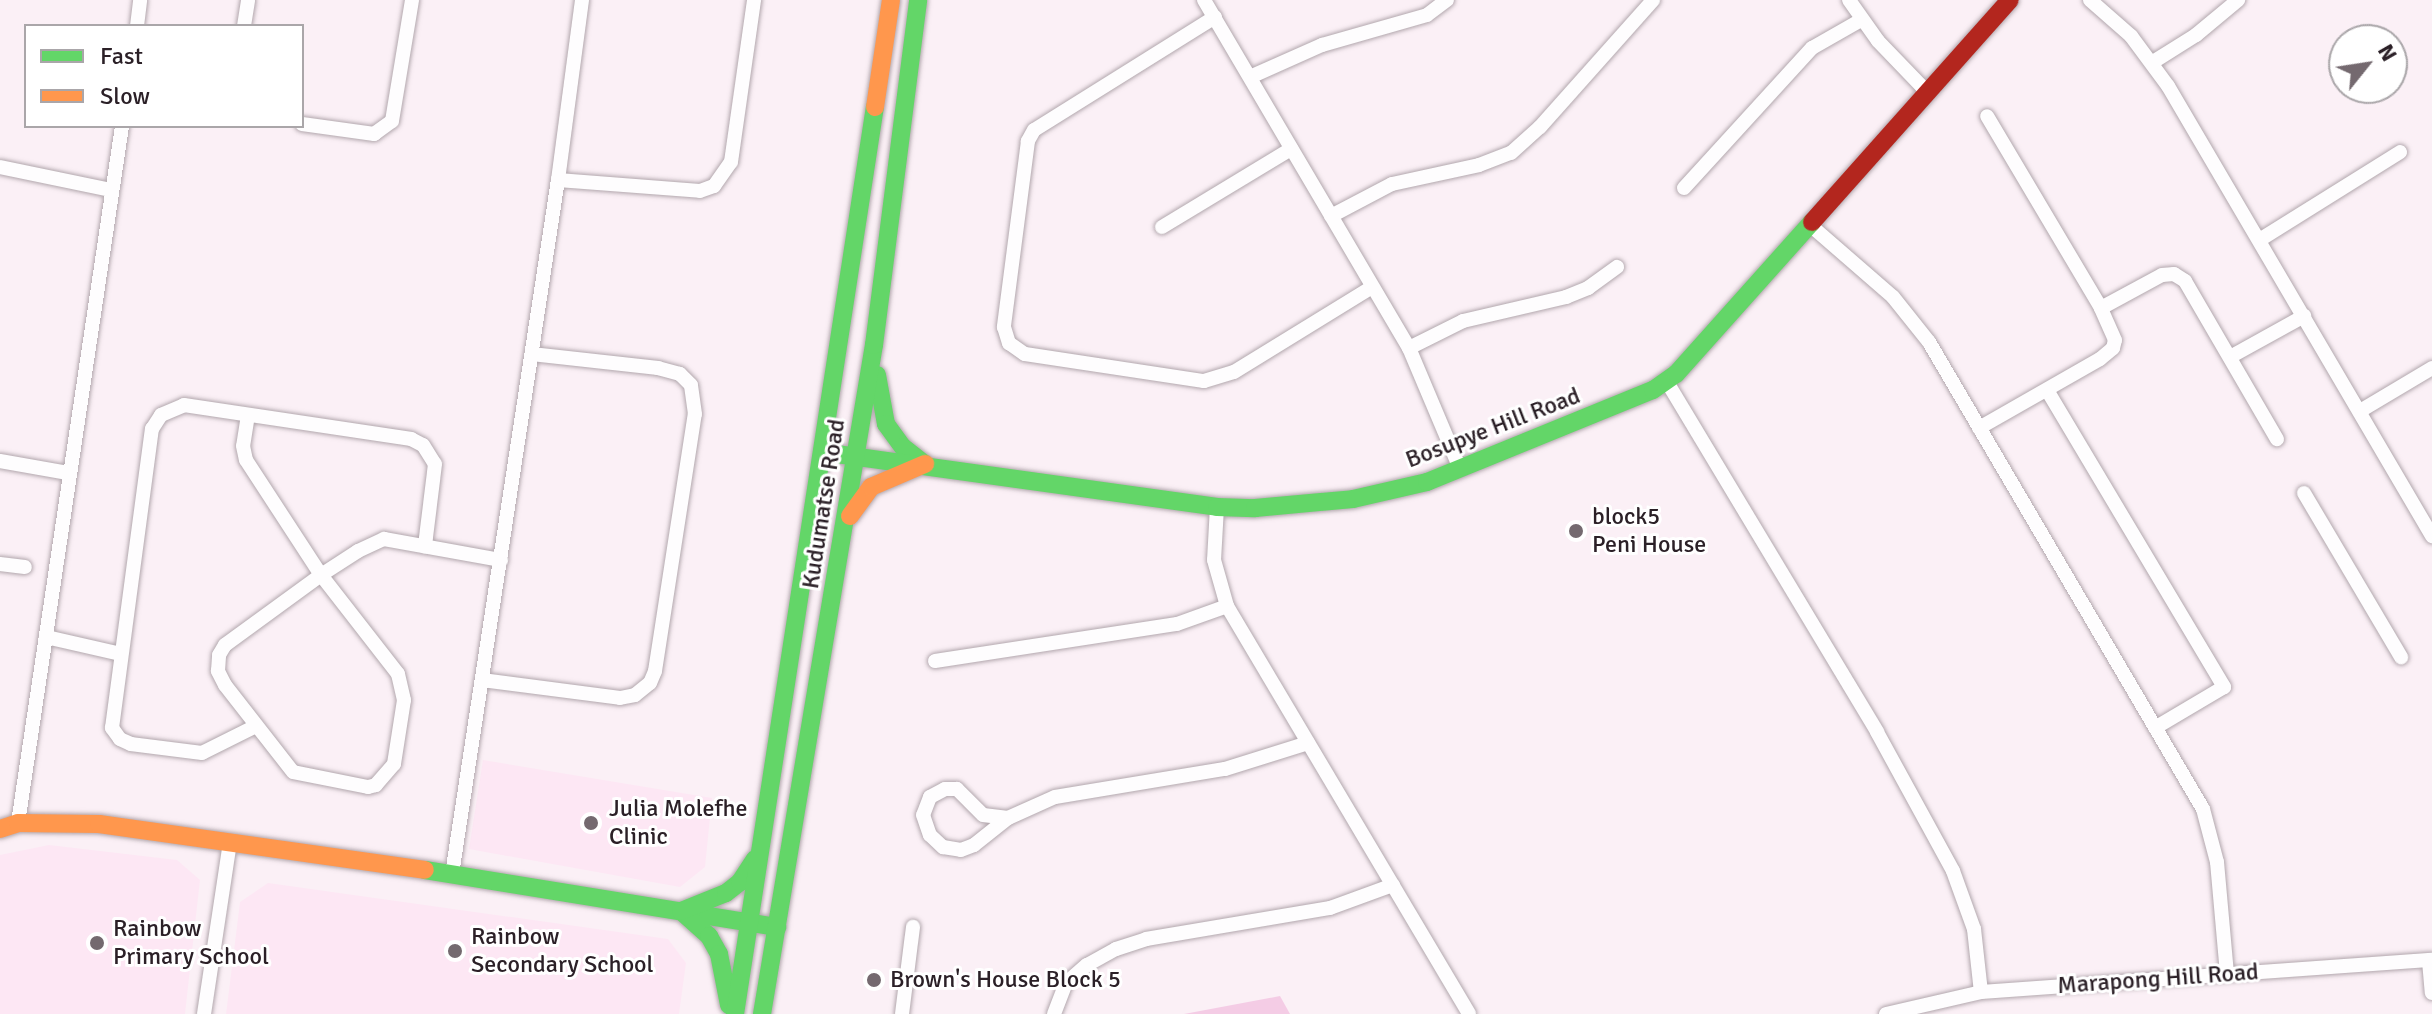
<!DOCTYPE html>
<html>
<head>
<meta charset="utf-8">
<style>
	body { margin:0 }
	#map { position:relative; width:2432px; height:1014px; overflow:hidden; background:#fbf0f6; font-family:Signika,sans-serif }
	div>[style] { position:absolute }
	.built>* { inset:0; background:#fde7f4 }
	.green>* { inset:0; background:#f4cce5 }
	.roads { filter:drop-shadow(0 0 2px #b2a7ad) drop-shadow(0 0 2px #b2a7ad) }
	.street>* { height:14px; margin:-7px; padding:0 7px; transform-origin:7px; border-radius:7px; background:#fefdfe }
	.fast>* { height:18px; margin:-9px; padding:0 9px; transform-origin:9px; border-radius:9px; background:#63d668 }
	.slow>* { height:18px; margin:-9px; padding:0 9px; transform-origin:9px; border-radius:9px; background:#ff974d }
	.jam>* { height:18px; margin:-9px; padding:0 9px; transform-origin:9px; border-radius:9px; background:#b3261e }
	.dots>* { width:22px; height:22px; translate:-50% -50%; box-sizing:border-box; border:4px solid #fff; border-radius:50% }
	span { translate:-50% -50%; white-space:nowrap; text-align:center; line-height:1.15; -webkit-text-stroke:6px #fff; paint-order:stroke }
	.street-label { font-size:24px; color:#2b2027 }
	.poi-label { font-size:24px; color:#2b2027 }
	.left { translate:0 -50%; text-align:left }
	.legend { position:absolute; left:24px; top:24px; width:280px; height:104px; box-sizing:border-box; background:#fff; border:2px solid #aaa6a9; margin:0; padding:10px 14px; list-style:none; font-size:24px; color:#2b2027 }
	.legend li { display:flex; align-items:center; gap:16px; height:40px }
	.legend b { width:40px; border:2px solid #aaa6a9 }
	.north { position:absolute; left:2328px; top:24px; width:80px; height:80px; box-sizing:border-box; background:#fff; border:2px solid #aaa6a9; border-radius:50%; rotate:60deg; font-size:22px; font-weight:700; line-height:32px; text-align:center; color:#2b2027 }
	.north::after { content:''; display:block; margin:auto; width:28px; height:36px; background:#74696f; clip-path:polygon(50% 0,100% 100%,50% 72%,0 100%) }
</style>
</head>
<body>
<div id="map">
	<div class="built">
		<div style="clip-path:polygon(483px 760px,712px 798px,705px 867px,680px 887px,469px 849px)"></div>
		<div style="clip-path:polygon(49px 845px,177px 860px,200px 880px,185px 1014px,0 1014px,0 855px)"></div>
		<div style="clip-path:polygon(268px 883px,668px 939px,686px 963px,679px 1014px,226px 1014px,240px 902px)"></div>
	</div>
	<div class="green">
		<div style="clip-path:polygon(1280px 996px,1290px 1014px,1184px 1014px)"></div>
	</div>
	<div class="roads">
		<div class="street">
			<div style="left:1204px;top:0;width:404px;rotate:59.5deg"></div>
			<div style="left:1409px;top:348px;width:131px;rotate:67.1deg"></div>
			<div style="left:1849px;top:0;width:50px;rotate:54.7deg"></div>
			<div style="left:1878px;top:41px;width:71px;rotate:46.1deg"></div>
			<div style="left:2090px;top:0;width:55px;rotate:41.3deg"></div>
			<div style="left:2131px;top:36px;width:62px;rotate:53.5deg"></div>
			<div style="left:2168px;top:86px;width:522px;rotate:59.6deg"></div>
			<div style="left:1215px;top:17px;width:213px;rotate:148deg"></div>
			<div style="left:1034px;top:130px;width:13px;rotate:119deg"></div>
			<div style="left:1028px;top:141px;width:188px;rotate:97.4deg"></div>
			<div style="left:1004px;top:327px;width:17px;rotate:73deg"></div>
			<div style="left:1009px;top:343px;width:19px;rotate:35deg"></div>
			<div style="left:1025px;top:354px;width:181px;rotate:8.6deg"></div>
			<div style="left:1204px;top:381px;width:31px;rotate:-17deg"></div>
			<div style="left:1234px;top:372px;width:162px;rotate:-31.6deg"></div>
			<div style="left:137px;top:26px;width:26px;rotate:-83deg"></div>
			<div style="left:244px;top:26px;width:26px;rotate:-81deg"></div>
			<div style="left:2153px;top:62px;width:51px;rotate:-32.1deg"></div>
			<div style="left:2196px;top:35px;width:55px;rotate:-39.8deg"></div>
			<div style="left:1250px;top:77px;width:79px;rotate:-24deg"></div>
			<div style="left:1322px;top:45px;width:109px;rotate:-15.9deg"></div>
			<div style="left:1427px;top:15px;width:25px;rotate:-37deg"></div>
			<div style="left:302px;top:124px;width:73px;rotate:7.9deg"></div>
			<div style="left:374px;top:134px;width:22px;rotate:-36deg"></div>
			<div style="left:392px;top:121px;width:123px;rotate:-80.6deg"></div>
			<div style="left:0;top:167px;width:113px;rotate:11.7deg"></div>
			<div style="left:558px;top:180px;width:142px;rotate:4.4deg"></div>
			<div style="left:700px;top:191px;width:15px;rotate:-20deg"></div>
			<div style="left:714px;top:186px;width:29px;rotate:-55deg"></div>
			<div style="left:731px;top:162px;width:164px;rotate:-81.9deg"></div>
			<div style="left:1684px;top:188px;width:190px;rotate:-47.6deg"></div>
			<div style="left:1812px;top:48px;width:56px;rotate:-29.7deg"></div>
			<div style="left:1331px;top:216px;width:69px;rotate:-27.7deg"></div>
			<div style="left:1392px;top:184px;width:89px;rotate:-12.3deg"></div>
			<div style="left:1479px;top:165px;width:34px;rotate:-21deg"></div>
			<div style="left:1511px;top:153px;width:39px;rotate:-42deg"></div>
			<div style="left:1540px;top:127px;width:170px;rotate:-48.3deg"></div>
			<div style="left:1809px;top:224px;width:111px;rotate:41deg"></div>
			<div style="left:1893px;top:297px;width:58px;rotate:51.3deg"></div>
			<div style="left:1929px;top:342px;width:541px;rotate:59.6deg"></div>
			<div style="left:2203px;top:809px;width:55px;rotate:75.2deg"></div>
			<div style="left:2217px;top:862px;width:112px;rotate:84.9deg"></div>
			<div style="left:1162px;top:227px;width:151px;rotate:-31.2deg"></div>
			<div style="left:2261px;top:239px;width:164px;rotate:-32deg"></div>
			<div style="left:2101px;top:308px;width:69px;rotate:-28.4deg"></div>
			<div style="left:2162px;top:275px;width:12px;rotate:-5deg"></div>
			<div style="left:2174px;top:274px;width:13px;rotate:32deg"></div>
			<div style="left:2185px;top:281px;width:183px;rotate:59.8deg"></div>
			<div style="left:1409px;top:348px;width:60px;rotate:-26.6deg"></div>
			<div style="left:1463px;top:321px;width:106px;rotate:-13.1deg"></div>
			<div style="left:1566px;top:297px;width:24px;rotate:-22deg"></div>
			<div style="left:1588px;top:288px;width:36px;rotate:-36deg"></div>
			<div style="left:2230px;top:357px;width:85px;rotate:-29deg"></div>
			<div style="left:1667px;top:382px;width:408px;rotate:59deg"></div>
			<div style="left:1877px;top:732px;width:158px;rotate:61.3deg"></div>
			<div style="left:1953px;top:871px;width:62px;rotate:70.1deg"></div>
			<div style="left:1974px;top:929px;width:63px;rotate:83.7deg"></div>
			<div style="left:2047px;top:390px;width:346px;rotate:59.2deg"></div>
			<div style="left:2224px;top:687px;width:80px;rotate:149.3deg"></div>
			<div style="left:2360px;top:411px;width:84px;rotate:-30.8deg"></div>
			<div style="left:248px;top:415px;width:31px;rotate:99deg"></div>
			<div style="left:243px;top:446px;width:14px;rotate:78deg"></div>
			<div style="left:246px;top:460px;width:137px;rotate:56.9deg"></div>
			<div style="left:321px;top:575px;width:125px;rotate:52.1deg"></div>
			<div style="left:398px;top:674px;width:27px;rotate:77deg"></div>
			<div style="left:404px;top:700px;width:65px;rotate:98.9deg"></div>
			<div style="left:394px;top:764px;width:28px;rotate:131deg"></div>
			<div style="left:376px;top:785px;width:8px;rotate:166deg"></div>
			<div style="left:368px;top:787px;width:76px;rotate:-168.7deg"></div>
			<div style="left:293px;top:772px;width:110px;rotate:-128deg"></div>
			<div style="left:225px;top:685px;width:16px;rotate:-117deg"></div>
			<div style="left:218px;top:671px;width:16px;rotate:-86deg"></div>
			<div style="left:219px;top:655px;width:12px;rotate:-59deg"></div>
			<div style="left:225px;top:645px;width:119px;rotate:-36.1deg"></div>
			<div style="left:321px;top:575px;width:44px;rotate:-33deg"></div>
			<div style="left:358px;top:551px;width:29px;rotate:-25deg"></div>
			<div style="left:384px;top:539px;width:119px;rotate:10.2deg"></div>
			<div style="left:1979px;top:428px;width:139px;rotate:-29.7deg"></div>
			<div style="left:2100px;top:359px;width:17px;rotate:-40deg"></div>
			<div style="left:2113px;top:348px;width:8px;rotate:-76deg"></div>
			<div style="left:2115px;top:340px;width:35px;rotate:-114deg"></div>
			<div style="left:2101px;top:308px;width:223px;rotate:-120.7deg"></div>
			<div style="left:0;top:461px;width:69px;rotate:10deg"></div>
			<div style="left:2304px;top:493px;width:191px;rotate:59.4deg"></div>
			<div style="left:1217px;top:507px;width:53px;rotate:93.2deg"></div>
			<div style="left:1214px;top:560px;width:48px;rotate:74.2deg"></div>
			<div style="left:1227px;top:606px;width:474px;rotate:59.3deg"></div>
			<div style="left:0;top:564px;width:25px;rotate:7deg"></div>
			<div style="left:46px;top:637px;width:77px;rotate:12.8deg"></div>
			<div style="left:935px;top:661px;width:245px;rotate:-8.7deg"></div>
			<div style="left:1177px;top:624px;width:53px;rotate:-19.8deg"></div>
			<div style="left:482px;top:680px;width:139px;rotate:7.4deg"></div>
			<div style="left:620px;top:698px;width:15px;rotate:-11deg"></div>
			<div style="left:635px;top:695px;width:19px;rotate:-39deg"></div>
			<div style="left:650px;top:683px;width:13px;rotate:-67deg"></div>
			<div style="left:655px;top:671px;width:260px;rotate:-81.2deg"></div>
			<div style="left:695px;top:414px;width:29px;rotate:-98deg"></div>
			<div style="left:691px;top:385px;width:16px;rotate:-135deg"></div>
			<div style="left:680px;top:374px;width:23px;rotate:-165deg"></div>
			<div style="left:658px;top:368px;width:127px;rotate:-173.7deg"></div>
			<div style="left:256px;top:726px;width:60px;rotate:153.4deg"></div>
			<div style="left:202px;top:753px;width:72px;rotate:-172.8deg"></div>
			<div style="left:131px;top:744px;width:12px;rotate:-156deg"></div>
			<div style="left:120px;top:739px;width:14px;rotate:-126deg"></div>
			<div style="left:112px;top:728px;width:302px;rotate:-82.4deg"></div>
			<div style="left:152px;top:429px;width:17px;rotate:-57deg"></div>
			<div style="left:161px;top:415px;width:25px;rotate:-23deg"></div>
			<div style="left:184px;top:405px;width:230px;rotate:8.5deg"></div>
			<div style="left:411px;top:439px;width:13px;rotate:27deg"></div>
			<div style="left:423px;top:445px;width:22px;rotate:58deg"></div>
			<div style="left:435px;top:464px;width:83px;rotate:97deg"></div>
			<div style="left:1008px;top:818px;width:25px;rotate:-173deg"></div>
			<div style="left:983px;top:815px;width:37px;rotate:-135deg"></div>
			<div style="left:957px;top:789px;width:12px;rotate:180deg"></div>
			<div style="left:945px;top:789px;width:17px;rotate:152deg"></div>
			<div style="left:930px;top:797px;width:19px;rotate:111deg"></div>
			<div style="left:923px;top:815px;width:21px;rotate:71deg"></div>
			<div style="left:930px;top:835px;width:18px;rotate:43deg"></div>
			<div style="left:943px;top:847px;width:18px;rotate:9deg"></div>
			<div style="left:961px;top:850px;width:14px;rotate:-21deg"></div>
			<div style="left:974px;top:845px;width:43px;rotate:-38.5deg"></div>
			<div style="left:1008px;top:818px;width:51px;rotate:-24.1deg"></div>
			<div style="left:1055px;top:797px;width:172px;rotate:-9.4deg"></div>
			<div style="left:1225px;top:769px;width:87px;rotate:-17.4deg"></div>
			<div style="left:18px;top:823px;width:705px;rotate:-81.51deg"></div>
			<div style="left:452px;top:874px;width:702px;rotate:-81.32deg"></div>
			<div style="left:558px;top:180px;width:182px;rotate:-82.4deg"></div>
			<div style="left:2429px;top:961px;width:32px;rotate:85deg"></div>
			<div style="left:204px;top:1014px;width:173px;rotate:-81.4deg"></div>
			<div style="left:902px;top:1014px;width:88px;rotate:-82.8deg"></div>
			<div style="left:1054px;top:1014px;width:33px;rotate:-69deg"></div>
			<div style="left:1066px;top:983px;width:28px;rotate:-41deg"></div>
			<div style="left:1087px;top:965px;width:33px;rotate:-29deg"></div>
			<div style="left:1116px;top:949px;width:32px;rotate:-18deg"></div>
			<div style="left:1146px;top:939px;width:187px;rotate:-9.6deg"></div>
			<div style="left:1330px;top:908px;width:67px;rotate:-20.1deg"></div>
			<div style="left:1886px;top:1014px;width:98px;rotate:-13deg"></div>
			<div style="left:1981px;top:992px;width:452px;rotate:-4.1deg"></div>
		</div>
		<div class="fast">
			<div style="left:877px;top:375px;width:50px;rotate:79.6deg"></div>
			<div style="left:886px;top:424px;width:29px;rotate:54deg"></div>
			<div style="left:903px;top:447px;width:28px;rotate:38deg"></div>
			<div style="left:822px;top:452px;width:399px;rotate:7.9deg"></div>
			<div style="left:1217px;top:507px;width:38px;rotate:2deg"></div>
			<div style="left:1255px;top:508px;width:98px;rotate:-5.2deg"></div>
			<div style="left:1353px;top:499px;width:76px;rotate:-12.9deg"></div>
			<div style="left:1427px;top:482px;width:244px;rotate:-22.2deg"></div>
			<div style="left:1653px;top:390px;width:28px;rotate:-35deg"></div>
			<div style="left:1676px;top:374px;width:204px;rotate:-48.2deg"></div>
			<div style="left:425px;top:870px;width:357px;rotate:9.2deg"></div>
			<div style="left:681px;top:911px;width:38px;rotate:42deg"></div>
			<div style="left:709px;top:936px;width:21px;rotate:61deg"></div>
			<div style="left:719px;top:954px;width:52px;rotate:78.9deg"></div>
			<div style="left:681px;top:911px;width:48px;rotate:-21.8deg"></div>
			<div style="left:726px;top:893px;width:18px;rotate:-38deg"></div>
			<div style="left:740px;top:882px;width:27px;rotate:-57deg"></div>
			<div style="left:735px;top:1014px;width:918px;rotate:-81.23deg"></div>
			<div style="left:762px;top:1014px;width:678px;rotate:-80.5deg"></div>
			<div style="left:874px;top:345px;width:348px;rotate:-82.7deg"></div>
		</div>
		<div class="slow">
			<div style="left:875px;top:107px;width:108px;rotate:-81.5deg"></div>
			<div style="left:850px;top:516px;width:36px;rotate:-54deg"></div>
			<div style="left:871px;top:487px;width:59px;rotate:-23.1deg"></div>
			<div style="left:0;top:829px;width:19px;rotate:-18deg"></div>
			<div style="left:18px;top:823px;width:81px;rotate:0.7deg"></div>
			<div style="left:99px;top:824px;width:329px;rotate:8deg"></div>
		</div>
		<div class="jam">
			<div style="left:1812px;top:222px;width:297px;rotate:-48.3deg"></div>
		</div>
	</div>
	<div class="dots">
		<div style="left:1576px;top:531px;background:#74696f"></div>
		<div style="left:591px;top:823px;background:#74696f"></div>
		<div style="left:97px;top:943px;background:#74696f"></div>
		<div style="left:455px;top:951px;background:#74696f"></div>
		<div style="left:874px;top:980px;background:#74696f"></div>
	</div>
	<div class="street-label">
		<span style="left:1493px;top:428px;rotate:-21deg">Bosupye Hill Road</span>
		<span style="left:824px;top:504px;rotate:-81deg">Kudumatse Road</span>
		<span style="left:2158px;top:979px;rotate:-4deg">Marapong Hill Road</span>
	</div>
	<div class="poi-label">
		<span class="left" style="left:1592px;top:531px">block5<br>Peni House</span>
		<span class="left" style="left:609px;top:823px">Julia Molefhe<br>Clinic</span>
		<span class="left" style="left:113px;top:943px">Rainbow<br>Primary School</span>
		<span class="left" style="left:471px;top:951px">Rainbow<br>Secondary School</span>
		<span class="left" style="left:890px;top:980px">Brown's House Block 5</span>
	</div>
	<ul class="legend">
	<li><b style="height:10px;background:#63d668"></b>Fast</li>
	<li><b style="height:10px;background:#ff974d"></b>Slow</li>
	</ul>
	<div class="north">N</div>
</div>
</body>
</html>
